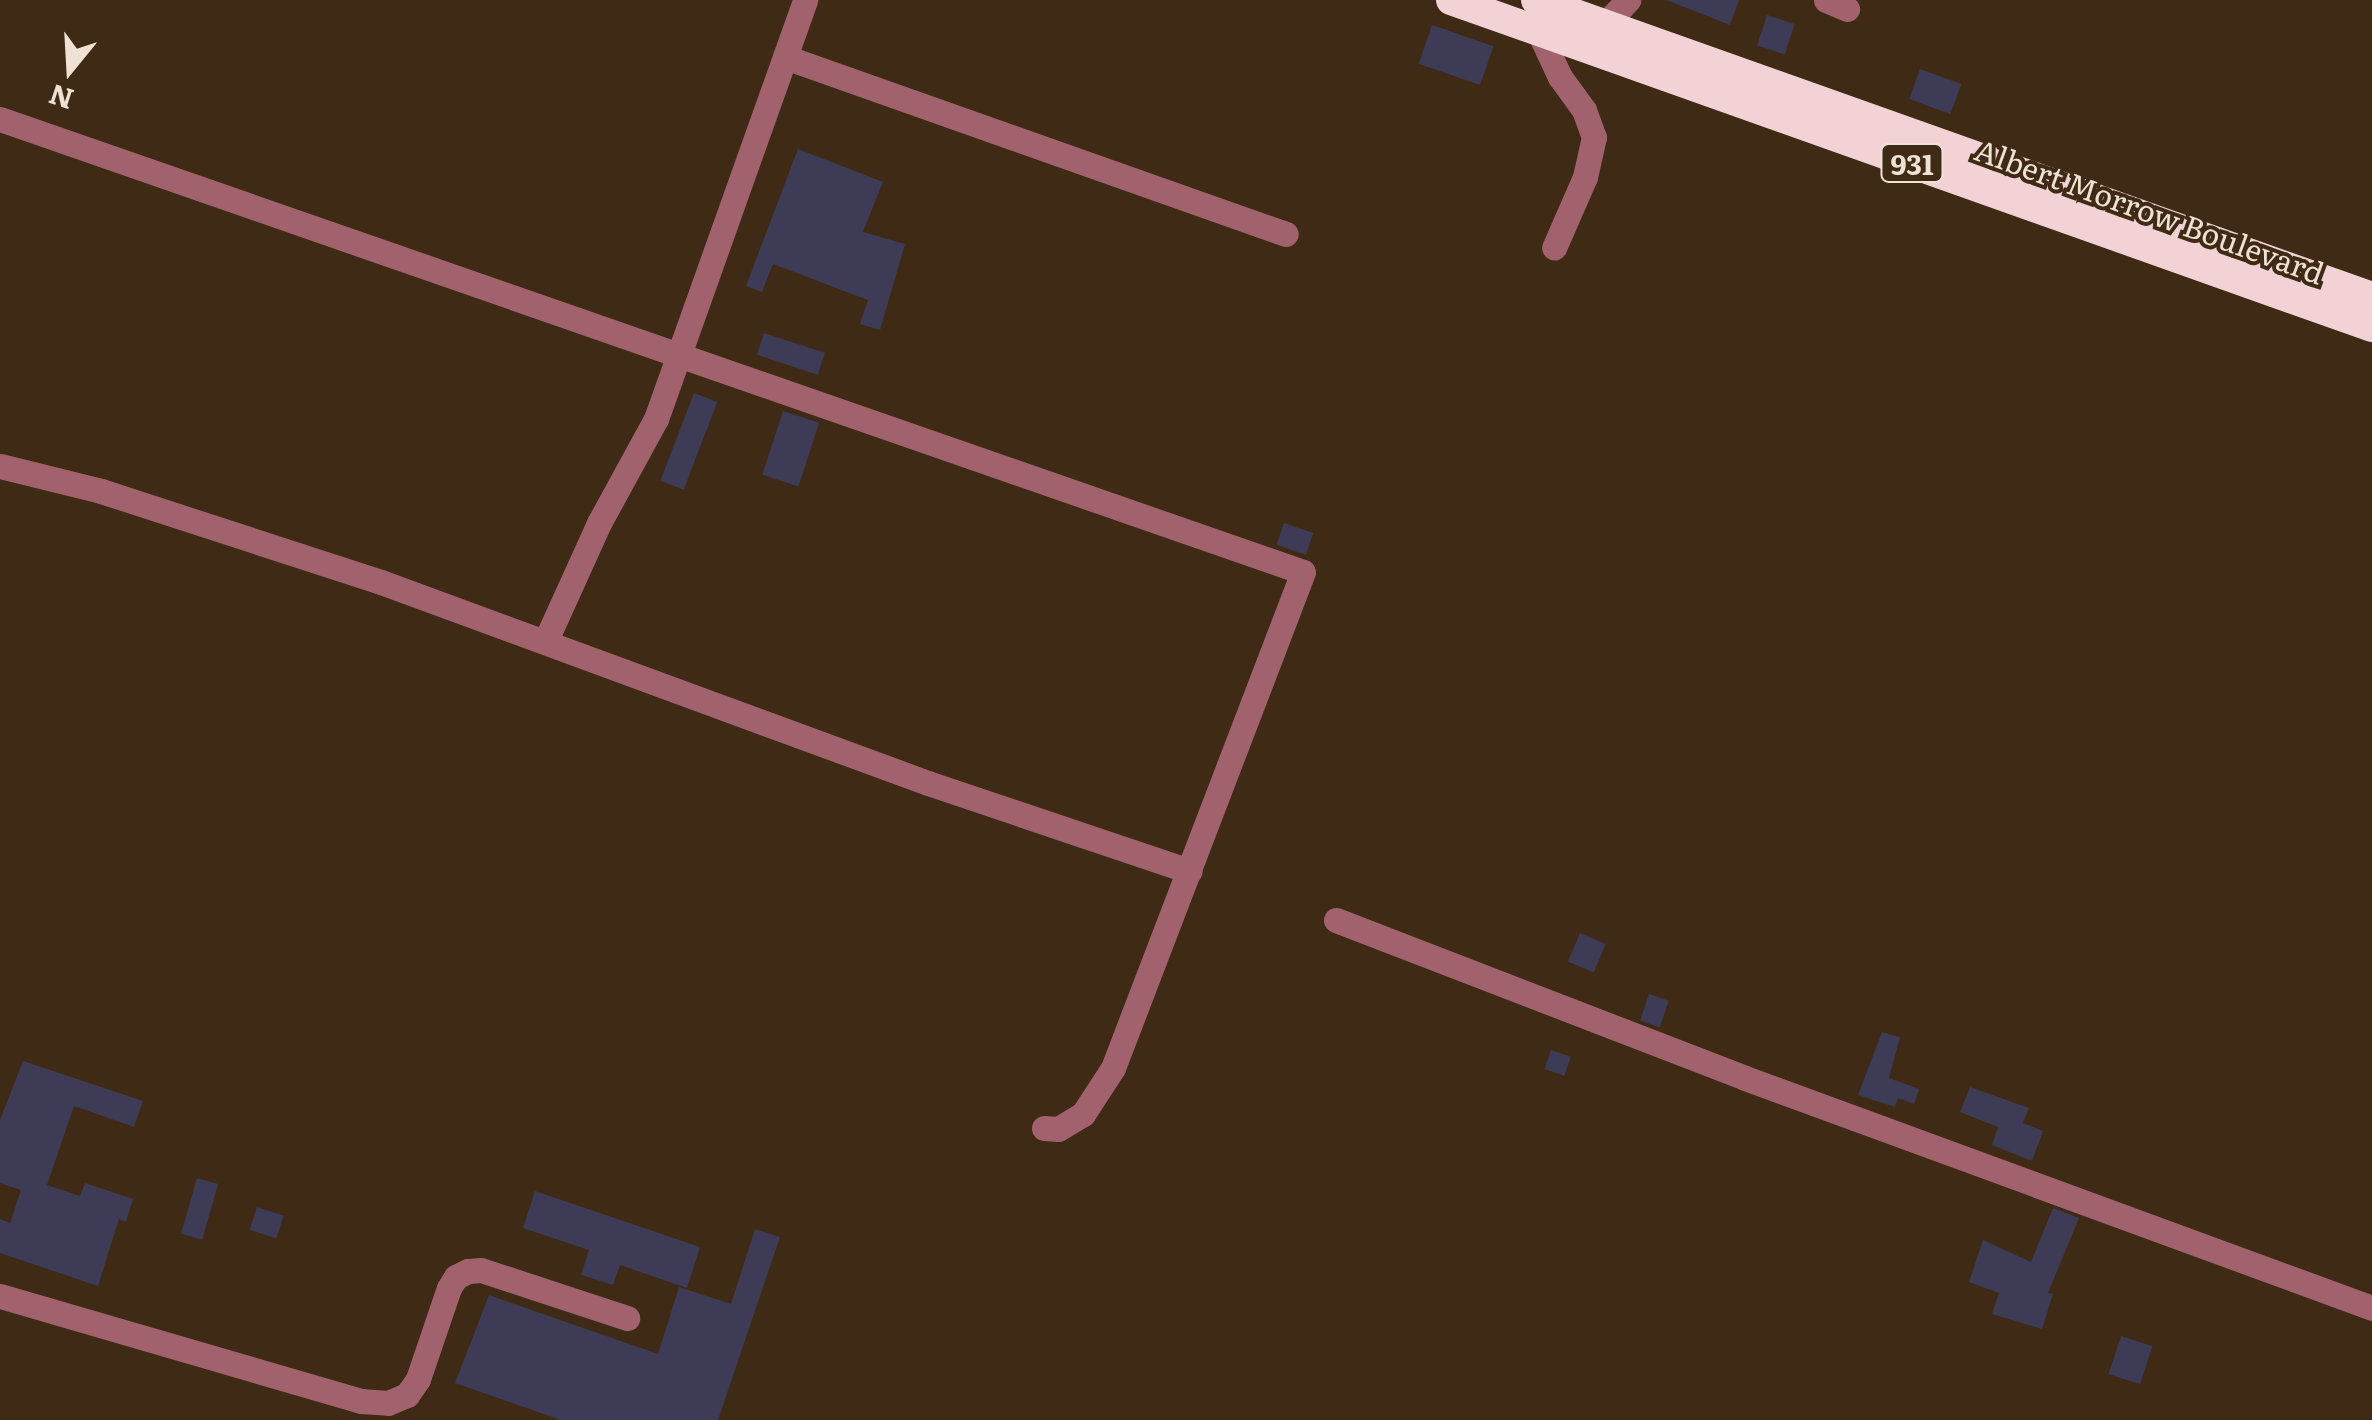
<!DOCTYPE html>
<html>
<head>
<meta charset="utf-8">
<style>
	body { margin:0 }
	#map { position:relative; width:2372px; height:1420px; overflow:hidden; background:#3f2a15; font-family:Literata,serif }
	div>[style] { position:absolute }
	.building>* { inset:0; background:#3d3b56; transform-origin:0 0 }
	.minor>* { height:25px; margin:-12.5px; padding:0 12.5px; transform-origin:12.5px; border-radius:12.5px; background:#a1626d }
	.highway>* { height:30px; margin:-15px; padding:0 15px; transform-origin:15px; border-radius:15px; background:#f3d2d6 }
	span { translate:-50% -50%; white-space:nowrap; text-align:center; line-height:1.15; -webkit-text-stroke:8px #3f2a15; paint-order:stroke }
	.shield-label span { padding:2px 8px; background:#3f2a15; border:2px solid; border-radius:8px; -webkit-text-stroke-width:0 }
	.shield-label { font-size:28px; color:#efe2d5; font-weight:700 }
	.street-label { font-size:30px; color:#efe2d5 }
	.north { position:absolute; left:20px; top:20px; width:100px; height:100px; -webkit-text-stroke:8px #3f2a15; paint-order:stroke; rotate:198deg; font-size:28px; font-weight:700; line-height:40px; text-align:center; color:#efe2d5 }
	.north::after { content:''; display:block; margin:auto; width:35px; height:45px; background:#efe2d5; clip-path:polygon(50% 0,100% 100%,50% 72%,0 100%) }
</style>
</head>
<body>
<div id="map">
	<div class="building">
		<div style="clip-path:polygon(1666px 0,1739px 0,1730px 25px)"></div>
		<div style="left:1767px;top:15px;width:29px;height:32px;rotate:18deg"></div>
		<div style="left:1432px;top:25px;width:65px;height:41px;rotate:19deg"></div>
		<div style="left:1920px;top:69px;width:44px;height:32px;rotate:20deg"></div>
		<div style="clip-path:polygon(798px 149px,883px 182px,863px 232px,905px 244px,880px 330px,860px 324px,868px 300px,773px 264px,762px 292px,746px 286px)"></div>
		<div style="left:764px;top:333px;width:64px;height:23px;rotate:18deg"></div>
		<div style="left:694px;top:393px;width:25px;height:94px;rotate:21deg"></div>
		<div style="left:783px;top:411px;width:38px;height:67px;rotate:18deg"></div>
		<div style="left:1284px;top:523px;width:31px;height:23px;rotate:19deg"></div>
		<div style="left:1580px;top:933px;width:28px;height:31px;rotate:23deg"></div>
		<div style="left:1649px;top:994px;width:21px;height:28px;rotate:19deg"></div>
		<div style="clip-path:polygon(1882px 1032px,1900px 1037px,1889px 1078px,1919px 1089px,1914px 1104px,1898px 1098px,1895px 1107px,1858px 1095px)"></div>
		<div style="left:1551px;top:1050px;width:21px;height:20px;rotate:19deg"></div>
		<div style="clip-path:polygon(23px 1061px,143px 1101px,134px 1127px,74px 1106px,47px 1185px,80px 1196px,85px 1183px,133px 1199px,126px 1222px,119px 1219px,98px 1286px,0 1253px,0 1219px,10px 1223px,21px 1190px,0 1183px,0 1120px)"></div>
		<div style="clip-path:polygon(1970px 1087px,2029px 1108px,2023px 1123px,2043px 1131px,2032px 1161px,1992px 1145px,1998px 1127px,1960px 1112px)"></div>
		<div style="left:197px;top:1178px;width:22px;height:58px;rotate:16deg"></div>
		<div style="clip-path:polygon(535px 1191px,700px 1247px,687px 1288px,620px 1265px,613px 1285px,581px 1275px,589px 1250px,523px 1228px)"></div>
		<div style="left:257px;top:1207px;width:28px;height:24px;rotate:18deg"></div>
		<div style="clip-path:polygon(2053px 1208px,2079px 1218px,2048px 1293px,2053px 1294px,2042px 1329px,1992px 1314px,1999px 1293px,1969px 1282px,1983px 1240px,2031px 1262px)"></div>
		<div style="clip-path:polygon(755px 1229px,780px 1237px,718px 1420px,561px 1420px,455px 1383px,489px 1295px,658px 1354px,679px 1287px,731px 1304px)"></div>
		<div style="left:2121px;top:1336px;width:33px;height:40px;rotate:18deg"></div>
	</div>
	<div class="minor">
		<div style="left:1826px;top:0;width:23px;rotate:23deg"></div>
		<div style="left:1538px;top:20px;width:10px;rotate:90deg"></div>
		<div style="left:1538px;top:30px;width:52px;rotate:64.9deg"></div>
		<div style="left:1560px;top:77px;width:41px;rotate:54deg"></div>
		<div style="left:1584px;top:110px;width:29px;rotate:70deg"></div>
		<div style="left:1594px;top:137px;width:41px;rotate:102.7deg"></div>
		<div style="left:1585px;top:177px;width:77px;rotate:113.6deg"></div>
		<div style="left:1604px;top:25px;width:35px;rotate:-46deg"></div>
		<div style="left:785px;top:57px;width:531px;rotate:19.46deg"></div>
		<div style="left:0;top:119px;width:1379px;rotate:19.17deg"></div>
		<div style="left:1303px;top:572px;width:531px;rotate:110.96deg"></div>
		<div style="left:1113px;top:1068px;width:55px;rotate:123.1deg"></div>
		<div style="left:1083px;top:1114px;width:29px;rotate:149deg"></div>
		<div style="left:1058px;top:1129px;width:14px;rotate:-176deg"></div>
		<div style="left:0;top:466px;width:104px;rotate:13.9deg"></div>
		<div style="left:101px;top:491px;width:294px;rotate:18deg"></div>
		<div style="left:381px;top:582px;width:583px;rotate:20.18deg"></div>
		<div style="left:928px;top:783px;width:276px;rotate:18.6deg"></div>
		<div style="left:546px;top:640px;width:128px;rotate:-65.6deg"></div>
		<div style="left:599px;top:523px;width:119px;rotate:-61.3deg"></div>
		<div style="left:656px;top:419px;width:445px;rotate:-70.4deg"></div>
		<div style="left:1336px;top:920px;width:438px;rotate:21.1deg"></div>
		<div style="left:1745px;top:1078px;width:668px;rotate:20.14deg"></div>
		<div style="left:0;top:1296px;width:376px;rotate:16.2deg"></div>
		<div style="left:361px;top:1401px;width:27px;rotate:4deg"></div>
		<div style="left:388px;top:1403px;width:21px;rotate:-23deg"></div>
		<div style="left:407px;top:1395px;width:19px;rotate:-55deg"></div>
		<div style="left:418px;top:1379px;width:96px;rotate:-71.2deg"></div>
		<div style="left:449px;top:1288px;width:13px;rotate:-58deg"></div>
		<div style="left:456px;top:1277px;width:13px;rotate:-27deg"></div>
		<div style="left:468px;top:1271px;width:13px;rotate:-4deg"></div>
		<div style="left:481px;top:1270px;width:154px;rotate:18.2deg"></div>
	</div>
	<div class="highway">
		<div style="left:1451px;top:0;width:977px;rotate:19.55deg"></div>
		<div style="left:1536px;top:0;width:887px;rotate:19.56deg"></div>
	</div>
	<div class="shield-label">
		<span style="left:1912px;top:163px">931</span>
	</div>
	<div class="street-label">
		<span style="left:2150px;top:210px;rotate:20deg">Albert Morrow Boulevard</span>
	</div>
	<div class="north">N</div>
</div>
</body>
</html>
